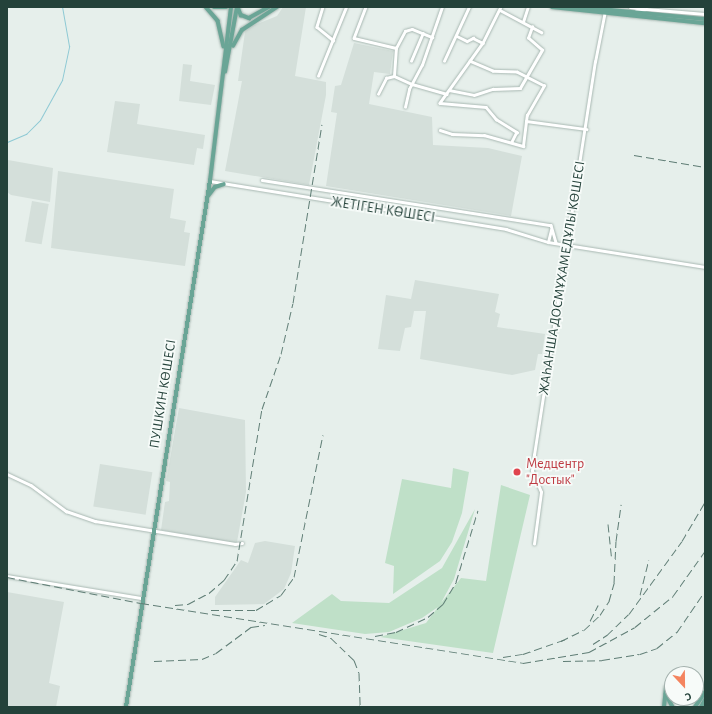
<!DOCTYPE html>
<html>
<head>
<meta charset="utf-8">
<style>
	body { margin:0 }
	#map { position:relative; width:712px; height:714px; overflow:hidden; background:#e6efeb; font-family:"Alegreya Sans",sans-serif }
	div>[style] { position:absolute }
	.built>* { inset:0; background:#d4dfda; transform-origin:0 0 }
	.green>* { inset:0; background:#bfe0c8 }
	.stream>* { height:1px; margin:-0.5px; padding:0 0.5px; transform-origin:0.5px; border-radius:0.5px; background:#8ec9d4 }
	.roads { filter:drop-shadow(0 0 1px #a8b8b2) drop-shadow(0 0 1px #a8b8b2) }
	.minor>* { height:2.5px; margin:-1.25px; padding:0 1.25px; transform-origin:1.25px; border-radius:1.25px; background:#fff }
	.major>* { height:3.5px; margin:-1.75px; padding:0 1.75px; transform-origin:1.75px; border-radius:1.75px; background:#6aa596 }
	.rail>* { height:1px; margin-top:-0.5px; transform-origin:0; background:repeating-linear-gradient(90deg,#5f7d75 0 8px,transparent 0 12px) }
	.dots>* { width:11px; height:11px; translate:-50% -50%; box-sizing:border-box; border:2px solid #f7fbf9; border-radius:50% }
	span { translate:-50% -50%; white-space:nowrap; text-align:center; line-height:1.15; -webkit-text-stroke:3.5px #f7fbf9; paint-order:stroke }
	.street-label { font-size:14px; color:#24423a }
	.health-label { font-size:14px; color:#be3a42 }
	.left { translate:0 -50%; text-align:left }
	.frame { position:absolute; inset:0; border:8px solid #24423a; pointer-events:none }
	.north { position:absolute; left:664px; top:666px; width:40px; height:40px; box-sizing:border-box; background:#f7fbf9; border:1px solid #a3b1ad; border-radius:50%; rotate:158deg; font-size:11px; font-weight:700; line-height:16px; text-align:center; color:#24423a }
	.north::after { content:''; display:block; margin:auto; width:14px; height:18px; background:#f4845f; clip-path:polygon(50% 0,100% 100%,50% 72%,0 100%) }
</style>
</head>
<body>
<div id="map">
	<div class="built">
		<div style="clip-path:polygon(283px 7px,306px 7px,295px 76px,326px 82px,326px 95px,309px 185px,225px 171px,242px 81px,238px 81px,245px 32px,252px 26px,277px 16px)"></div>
		<div style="clip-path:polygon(354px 43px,393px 51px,390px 74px,374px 72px,369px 104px,432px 117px,433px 145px,488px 148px,522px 156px,511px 216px,326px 186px,337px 113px,331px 112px,335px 86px,341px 85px)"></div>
		<div style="clip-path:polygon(183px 64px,192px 65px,190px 81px,215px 85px,211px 105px,179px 101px)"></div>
		<div style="clip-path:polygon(115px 101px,140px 104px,137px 124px,205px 135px,203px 149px,197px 148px,194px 165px,107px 152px)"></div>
		<div style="clip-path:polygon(8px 160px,53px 168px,50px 202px,11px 195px,7px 192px)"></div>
		<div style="clip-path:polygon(58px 171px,174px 189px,170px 218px,186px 221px,184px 232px,190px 233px,185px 266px,51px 248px)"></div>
		<div style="left:32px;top:201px;width:17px;height:41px;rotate:10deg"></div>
		<div style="clip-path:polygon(415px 280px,499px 294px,495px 312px,500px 314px,497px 327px,545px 334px,542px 354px,538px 354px,535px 370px,512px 375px,420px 359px,426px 311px,414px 311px,411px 327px,405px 328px,400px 351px,378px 349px,386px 295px,411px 299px)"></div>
		<div style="clip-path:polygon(179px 408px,245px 420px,246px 492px,237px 542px,234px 543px,161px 530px,165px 502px,169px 501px,170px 482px,166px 481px)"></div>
		<div style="left:100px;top:464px;width:53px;height:43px;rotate:9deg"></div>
		<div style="clip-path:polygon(265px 541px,295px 546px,291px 573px,284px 589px,264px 604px,215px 605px,215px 597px,241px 560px,248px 563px,255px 543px)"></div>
		<div style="clip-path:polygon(7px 592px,64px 602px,49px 683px,60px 686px,56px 707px,7px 707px)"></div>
	</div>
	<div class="green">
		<div style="clip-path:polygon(453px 468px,469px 472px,462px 513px,452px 542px,440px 561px,393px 594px,394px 566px,385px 563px,402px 479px,451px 488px)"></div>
		<div style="clip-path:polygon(501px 485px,530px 495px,493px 653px,380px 637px,426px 623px,438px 607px,422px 618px,389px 632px,365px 634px,292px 623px,332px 594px,341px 601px,389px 603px,442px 568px,475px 509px,454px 579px,441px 603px,461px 578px,486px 581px)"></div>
	</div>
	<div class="stream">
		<div style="left:7px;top:142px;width:21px;rotate:-23deg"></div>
		<div style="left:26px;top:134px;width:20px;rotate:-45deg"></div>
		<div style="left:40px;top:120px;width:46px;rotate:-61.2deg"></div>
		<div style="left:62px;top:80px;width:35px;rotate:-78deg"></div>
		<div style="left:69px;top:46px;width:40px;rotate:-100deg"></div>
	</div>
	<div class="roads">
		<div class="minor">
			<div style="left:323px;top:7px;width:21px;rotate:107deg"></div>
			<div style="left:317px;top:27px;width:21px;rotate:39deg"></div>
			<div style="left:366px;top:7px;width:33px;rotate:111deg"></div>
			<div style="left:354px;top:38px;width:43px;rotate:13.4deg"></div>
			<div style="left:501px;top:7px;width:40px;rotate:116.6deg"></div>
			<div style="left:483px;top:43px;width:74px;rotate:125.6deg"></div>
			<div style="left:440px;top:103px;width:46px;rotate:5deg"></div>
			<div style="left:486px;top:107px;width:16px;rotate:50deg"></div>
			<div style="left:496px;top:119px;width:25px;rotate:32deg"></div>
			<div style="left:517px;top:132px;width:11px;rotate:117deg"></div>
			<div style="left:630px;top:7px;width:14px;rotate:8deg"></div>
			<div style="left:500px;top:10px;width:47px;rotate:28.2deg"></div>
			<div style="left:636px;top:11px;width:10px;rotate:-11deg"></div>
			<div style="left:646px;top:9px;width:59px;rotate:4.8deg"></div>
			<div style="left:523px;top:22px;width:16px;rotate:-72deg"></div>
			<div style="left:457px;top:36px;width:11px;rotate:27deg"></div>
			<div style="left:467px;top:41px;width:7px;rotate:-27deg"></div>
			<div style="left:473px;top:38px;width:11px;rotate:27deg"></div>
			<div style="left:411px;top:61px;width:30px;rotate:-67deg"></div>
			<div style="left:444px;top:61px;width:60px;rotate:-65.2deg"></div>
			<div style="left:318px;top:76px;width:74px;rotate:-67.9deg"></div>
			<div style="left:394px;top:76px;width:20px;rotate:24deg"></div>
			<div style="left:412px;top:84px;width:36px;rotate:16deg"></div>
			<div style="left:449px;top:90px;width:25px;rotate:11deg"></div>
			<div style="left:474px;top:95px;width:20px;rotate:-18deg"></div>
			<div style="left:493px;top:89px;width:27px;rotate:-2deg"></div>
			<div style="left:520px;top:88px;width:44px;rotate:-59.9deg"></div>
			<div style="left:542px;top:50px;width:18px;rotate:-139deg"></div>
			<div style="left:528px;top:38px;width:12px;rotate:-70deg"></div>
			<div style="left:378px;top:94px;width:18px;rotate:-63deg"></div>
			<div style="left:386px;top:78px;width:8px;rotate:-14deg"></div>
			<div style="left:394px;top:76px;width:28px;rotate:-86deg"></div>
			<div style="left:396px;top:48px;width:19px;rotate:-62deg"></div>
			<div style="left:405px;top:31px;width:7px;rotate:-16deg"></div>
			<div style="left:412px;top:29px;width:22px;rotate:22deg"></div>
			<div style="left:405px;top:107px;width:18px;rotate:-77deg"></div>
			<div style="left:409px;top:89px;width:27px;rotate:-62deg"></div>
			<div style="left:422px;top:65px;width:61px;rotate:-71deg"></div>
			<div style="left:526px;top:121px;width:61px;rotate:7.6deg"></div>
			<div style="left:440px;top:130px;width:13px;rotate:18deg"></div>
			<div style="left:452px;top:134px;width:32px;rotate:2deg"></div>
			<div style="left:484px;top:135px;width:41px;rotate:15.8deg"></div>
			<div style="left:523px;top:146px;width:31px;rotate:-83deg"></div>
			<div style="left:527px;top:115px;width:34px;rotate:-60deg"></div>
			<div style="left:544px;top:86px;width:30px;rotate:-153deg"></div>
			<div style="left:517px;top:72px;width:24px;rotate:-178deg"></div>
			<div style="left:493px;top:71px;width:25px;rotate:-157deg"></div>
			<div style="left:262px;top:180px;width:292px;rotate:8.9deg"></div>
			<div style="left:551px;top:225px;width:18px;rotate:74deg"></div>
			<div style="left:210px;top:181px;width:300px;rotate:9.2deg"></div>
			<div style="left:506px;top:229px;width:44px;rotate:17.2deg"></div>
			<div style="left:548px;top:242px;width:159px;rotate:9deg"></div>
			<div style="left:548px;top:242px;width:12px;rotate:-76deg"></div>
			<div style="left:7px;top:474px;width:26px;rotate:25deg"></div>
			<div style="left:31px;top:485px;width:44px;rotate:36.6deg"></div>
			<div style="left:66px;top:511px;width:31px;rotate:19deg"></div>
			<div style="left:95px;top:521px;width:142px;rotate:9.3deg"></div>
			<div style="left:235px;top:544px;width:7px;rotate:-8deg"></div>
			<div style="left:534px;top:544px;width:52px;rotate:-82.3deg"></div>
			<div style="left:541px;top:492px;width:23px;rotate:-113deg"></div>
			<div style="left:532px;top:471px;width:16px;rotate:-83deg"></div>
			<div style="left:534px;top:455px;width:398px;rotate:-81.2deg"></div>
			<div style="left:595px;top:62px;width:52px;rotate:-78.9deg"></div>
			<div style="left:7px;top:576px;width:137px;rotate:9.3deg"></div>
		</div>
		<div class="major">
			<div style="left:206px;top:7px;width:18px;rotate:49deg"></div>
			<div style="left:218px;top:21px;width:26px;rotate:77deg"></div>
			<div style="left:214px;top:7px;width:12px"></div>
			<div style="left:238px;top:7px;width:9px;rotate:69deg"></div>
			<div style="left:241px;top:15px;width:9px;rotate:21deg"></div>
			<div style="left:249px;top:18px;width:23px;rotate:-29deg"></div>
			<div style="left:552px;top:7px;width:154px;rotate:6deg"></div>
			<div style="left:580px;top:7px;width:126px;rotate:5.5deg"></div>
			<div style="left:233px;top:46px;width:18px;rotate:-61deg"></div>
			<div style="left:242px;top:30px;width:42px;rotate:-33.3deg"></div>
			<div style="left:225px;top:72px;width:66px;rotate:-79.5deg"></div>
			<div style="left:208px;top:196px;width:11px;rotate:-52deg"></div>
			<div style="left:215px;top:187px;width:9px;rotate:-18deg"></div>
			<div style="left:696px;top:682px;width:10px;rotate:29deg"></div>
			<div style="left:666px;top:694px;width:15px;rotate:62deg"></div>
			<div style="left:126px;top:707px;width:533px;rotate:-80.93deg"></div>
			<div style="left:210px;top:181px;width:175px;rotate:-83.1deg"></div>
			<div style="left:664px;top:707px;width:19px;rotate:-84deg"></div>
			<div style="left:666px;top:688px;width:9px;rotate:-49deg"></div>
			<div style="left:695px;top:707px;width:18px;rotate:-56deg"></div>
			<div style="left:701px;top:707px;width:8px;rotate:-60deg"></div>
		</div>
	</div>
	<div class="rail">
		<div style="left:634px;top:155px;width:72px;rotate:9.6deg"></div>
		<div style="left:608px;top:524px;width:36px;rotate:84deg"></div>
		<div style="left:7px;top:577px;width:136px;rotate:11deg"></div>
		<div style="left:141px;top:603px;width:387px;rotate:8.9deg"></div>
		<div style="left:523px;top:663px;width:67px;rotate:-9.5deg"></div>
		<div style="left:589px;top:652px;width:52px;rotate:-28.5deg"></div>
		<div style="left:635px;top:627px;width:49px;rotate:-39.2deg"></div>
		<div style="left:673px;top:596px;width:55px;rotate:-54.6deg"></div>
		<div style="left:640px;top:595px;width:36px;rotate:-76deg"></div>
		<div style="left:175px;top:605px;width:13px;rotate:-4deg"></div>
		<div style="left:188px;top:604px;width:24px;rotate:-28deg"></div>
		<div style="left:209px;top:593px;width:20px;rotate:-41deg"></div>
		<div style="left:224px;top:580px;width:23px;rotate:-56deg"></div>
		<div style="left:237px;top:561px;width:154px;rotate:-80.7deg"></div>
		<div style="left:262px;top:409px;width:58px;rotate:-70.9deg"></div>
		<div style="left:281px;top:354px;width:52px;rotate:-76.8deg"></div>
		<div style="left:293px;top:303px;width:181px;rotate:-80.8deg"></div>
		<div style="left:211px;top:610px;width:45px"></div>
		<div style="left:256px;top:610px;width:29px;rotate:-31deg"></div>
		<div style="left:281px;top:595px;width:22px;rotate:-54deg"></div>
		<div style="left:294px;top:577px;width:145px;rotate:-78.5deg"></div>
		<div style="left:590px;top:621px;width:18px;rotate:-63deg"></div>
		<div style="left:319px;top:634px;width:13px;rotate:18deg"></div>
		<div style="left:331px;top:638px;width:32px;rotate:44deg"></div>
		<div style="left:354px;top:660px;width:14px;rotate:69deg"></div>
		<div style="left:359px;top:673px;width:34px;rotate:88deg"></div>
		<div style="left:375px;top:636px;width:21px;rotate:-11deg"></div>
		<div style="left:396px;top:632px;width:35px;rotate:-25deg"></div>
		<div style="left:428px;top:617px;width:20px;rotate:-41deg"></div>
		<div style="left:443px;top:604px;width:26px;rotate:-59deg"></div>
		<div style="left:456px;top:582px;width:75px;rotate:-73deg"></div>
		<div style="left:561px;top:641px;width:25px;rotate:-26deg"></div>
		<div style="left:584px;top:630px;width:22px;rotate:-43deg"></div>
		<div style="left:600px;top:615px;width:17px;rotate:-57deg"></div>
		<div style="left:609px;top:601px;width:19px;rotate:-74deg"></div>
		<div style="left:614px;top:583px;width:42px;rotate:-87.3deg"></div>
		<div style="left:616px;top:541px;width:37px;rotate:-82deg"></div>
		<div style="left:593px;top:644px;width:17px;rotate:-33deg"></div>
		<div style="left:607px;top:635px;width:30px;rotate:-44deg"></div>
		<div style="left:629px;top:614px;width:90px;rotate:-54deg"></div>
		<div style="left:682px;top:541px;width:45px;rotate:-59.5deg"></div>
		<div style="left:503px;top:657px;width:20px;rotate:-9deg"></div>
		<div style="left:523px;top:654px;width:46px;rotate:-19.2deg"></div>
		<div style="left:154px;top:661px;width:48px;rotate:-2.4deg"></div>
		<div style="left:202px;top:659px;width:15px;rotate:-23deg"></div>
		<div style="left:216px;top:653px;width:44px;rotate:-36.6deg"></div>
		<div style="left:251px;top:627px;width:14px;rotate:-8deg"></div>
		<div style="left:563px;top:661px;width:39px;rotate:-1deg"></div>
		<div style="left:602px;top:660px;width:38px;rotate:-9deg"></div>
		<div style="left:640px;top:654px;width:18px;rotate:-19deg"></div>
		<div style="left:657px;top:648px;width:26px;rotate:-39deg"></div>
		<div style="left:677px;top:632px;width:50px;rotate:-55.7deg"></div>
	</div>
	<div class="dots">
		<div style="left:517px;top:472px;background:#e0444e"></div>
	</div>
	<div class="street-label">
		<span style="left:383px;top:210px;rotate:9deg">ЖЕТІГЕН КӨШЕСІ</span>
		<span style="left:562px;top:278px;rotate:-81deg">ЖАҺАНША ДОСМҰХАМЕДҰЛЫ КӨШЕСІ</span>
		<span style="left:163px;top:394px;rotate:-81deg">ПУШКИН КӨШЕСІ</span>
	</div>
	<div class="health-label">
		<span class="left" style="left:526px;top:472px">Медцентр<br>"Достык"</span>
	</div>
	<div class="frame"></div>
	<div class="north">С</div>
</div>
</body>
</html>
